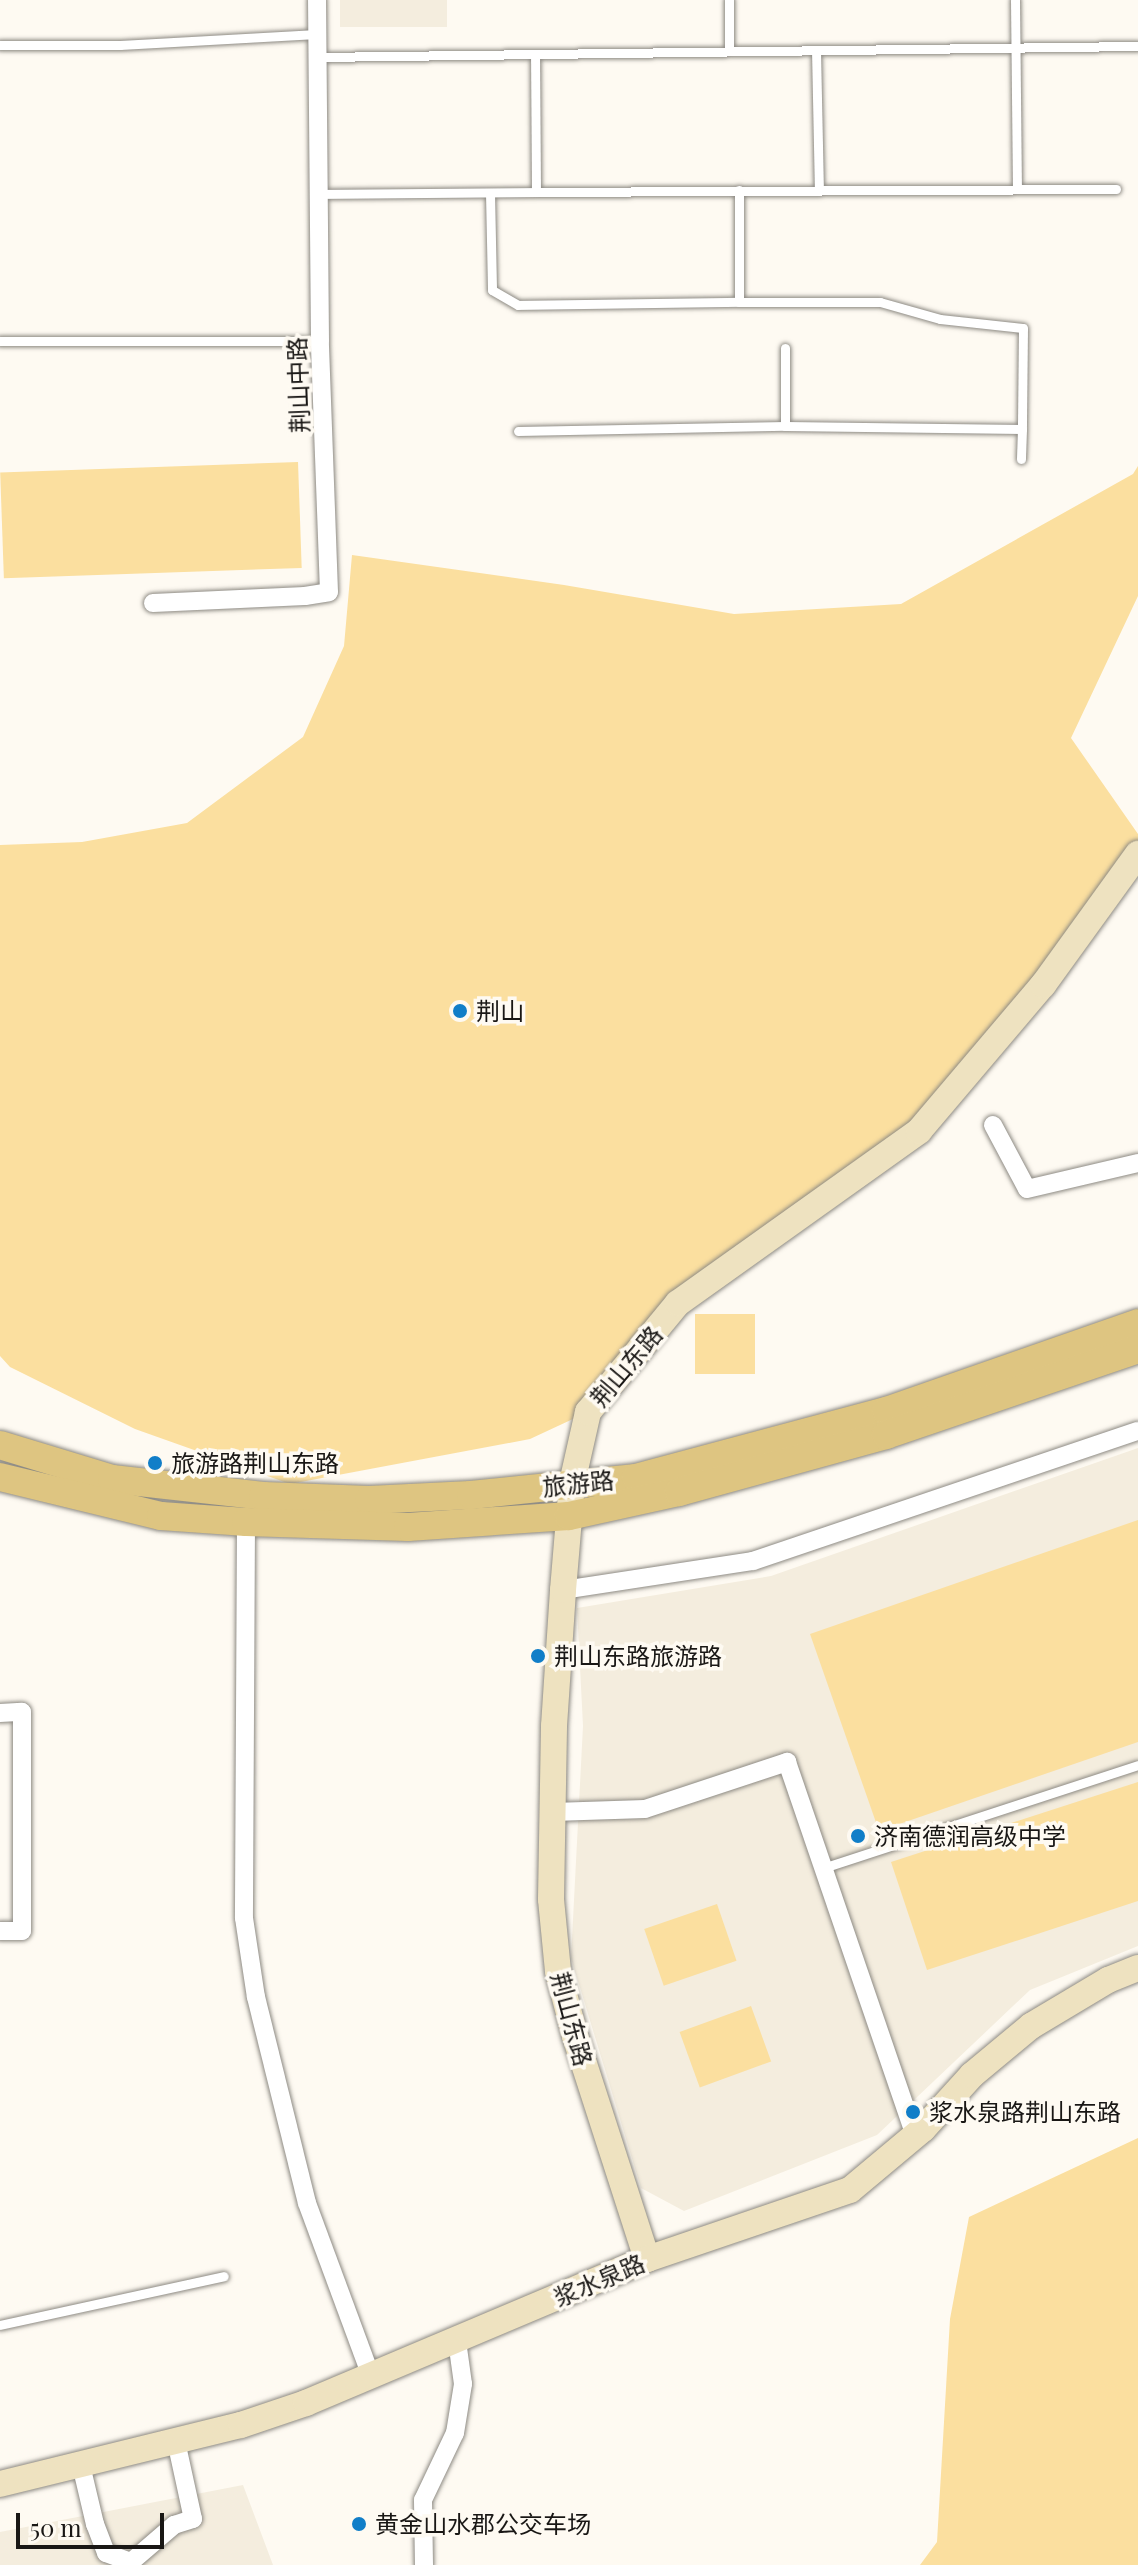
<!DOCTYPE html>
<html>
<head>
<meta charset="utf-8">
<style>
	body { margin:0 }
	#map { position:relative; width:1138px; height:2565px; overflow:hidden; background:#fefaf2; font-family:"Playfair Display","Noto Sans SC",serif }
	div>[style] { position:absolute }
	.built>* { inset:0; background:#f4edde; transform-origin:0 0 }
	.green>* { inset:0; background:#fbdf9f; transform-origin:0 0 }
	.roads { filter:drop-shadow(0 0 2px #8d8a83) drop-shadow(0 0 2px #8d8a83) }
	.lane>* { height:9px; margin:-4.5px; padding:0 4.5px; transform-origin:4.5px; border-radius:4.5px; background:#fff }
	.street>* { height:18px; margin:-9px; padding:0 9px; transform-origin:9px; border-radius:9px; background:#fff }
	.secondary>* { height:26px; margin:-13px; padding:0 13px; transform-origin:13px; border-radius:13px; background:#eee2c0 }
	.primary>* { height:28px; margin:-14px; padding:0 14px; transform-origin:14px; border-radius:14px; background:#dec581 }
	.dots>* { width:22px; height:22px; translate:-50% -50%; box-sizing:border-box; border:4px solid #fefaf2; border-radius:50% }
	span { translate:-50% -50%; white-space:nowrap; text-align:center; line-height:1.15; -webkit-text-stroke:7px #fefaf2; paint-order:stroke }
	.street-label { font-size:24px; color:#191715 }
	.poi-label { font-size:24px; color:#191715 }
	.left { translate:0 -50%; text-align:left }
	.scale { position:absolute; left:16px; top:2513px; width:148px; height:36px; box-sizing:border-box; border:4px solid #191715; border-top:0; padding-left:10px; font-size:24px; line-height:28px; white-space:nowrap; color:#191715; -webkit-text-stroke:6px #fefaf2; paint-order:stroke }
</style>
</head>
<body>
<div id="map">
	<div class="built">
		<div style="left:340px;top:0;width:107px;height:27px"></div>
		<div style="clip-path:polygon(1138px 1448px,1138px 1946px,1030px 1990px,877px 2135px,684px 2211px,641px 2188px,571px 1958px,583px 1726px,577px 1608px,771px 1576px)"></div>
		<div style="clip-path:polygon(243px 2485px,273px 2565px,0 2565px,0 2532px)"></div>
	</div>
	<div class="green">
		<div style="left:298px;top:462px;width:106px;height:298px;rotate:88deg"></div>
		<div style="clip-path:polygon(1138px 466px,1138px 596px,1071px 738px,1138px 834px,1138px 854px,919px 1131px,678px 1303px,588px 1412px,530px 1439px,290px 1484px,135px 1429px,10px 1367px,0 1356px,0 845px,82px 842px,187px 823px,303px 737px,344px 646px,352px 555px,564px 585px,734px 614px,901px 604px,1133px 474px)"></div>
		<div style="left:695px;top:1314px;width:60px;height:60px"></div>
		<div style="clip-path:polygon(1138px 1520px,1138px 1742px,879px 1831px,810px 1634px)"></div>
		<div style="clip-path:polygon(1138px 1782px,1138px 1901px,927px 1970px,891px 1862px)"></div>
		<div style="left:717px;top:1904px;width:60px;height:77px;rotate:71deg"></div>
		<div style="left:751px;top:2006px;width:59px;height:76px;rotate:70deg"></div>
		<div style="clip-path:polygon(1138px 2138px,1138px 2565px,920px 2565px,937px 2542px,950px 2319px,969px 2217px)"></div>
	</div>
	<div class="roads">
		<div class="lane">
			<div style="left:1015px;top:0;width:189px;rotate:89.4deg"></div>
			<div style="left:0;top:45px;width:120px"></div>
			<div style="left:120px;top:45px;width:197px;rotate:-3.2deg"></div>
			<div style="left:816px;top:50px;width:140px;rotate:88.8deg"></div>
			<div style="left:729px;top:51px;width:51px;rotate:-90deg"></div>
			<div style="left:318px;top:57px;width:820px;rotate:-0.77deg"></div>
			<div style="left:536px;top:192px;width:580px;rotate:-0.3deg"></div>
			<div style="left:490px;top:193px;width:97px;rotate:88.8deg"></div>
			<div style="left:492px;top:290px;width:30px;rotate:30deg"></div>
			<div style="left:518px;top:305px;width:221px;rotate:-0.8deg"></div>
			<div style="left:739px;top:302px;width:112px;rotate:-90deg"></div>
			<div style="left:318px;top:194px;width:218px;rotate:-0.5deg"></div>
			<div style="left:536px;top:192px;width:136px;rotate:-90.4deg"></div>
			<div style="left:739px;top:302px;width:141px"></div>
			<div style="left:880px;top:302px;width:62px;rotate:15.8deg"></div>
			<div style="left:940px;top:319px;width:83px;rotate:6.2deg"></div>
			<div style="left:1023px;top:328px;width:101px;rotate:90.6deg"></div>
			<div style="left:0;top:341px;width:320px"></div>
			<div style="left:785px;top:426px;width:78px;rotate:-90deg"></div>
			<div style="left:518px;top:431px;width:267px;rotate:-1.1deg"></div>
			<div style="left:785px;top:426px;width:237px;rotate:0.7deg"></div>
			<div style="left:1022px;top:429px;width:30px;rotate:92deg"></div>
			<div style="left:823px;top:1868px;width:331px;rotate:-18.1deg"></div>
			<div style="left:0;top:2325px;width:229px;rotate:-12.3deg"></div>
		</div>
		<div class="street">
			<div style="left:153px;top:603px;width:152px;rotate:-2.6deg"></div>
			<div style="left:305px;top:596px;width:24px;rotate:-9deg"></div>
			<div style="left:329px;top:592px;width:251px;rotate:-92.1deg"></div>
			<div style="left:320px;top:341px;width:341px;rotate:-90.5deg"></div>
			<div style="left:993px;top:1125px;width:72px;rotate:62deg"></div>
			<div style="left:1027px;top:1189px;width:114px;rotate:-13.2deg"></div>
			<div style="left:246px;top:1522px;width:396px;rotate:90.3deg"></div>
			<div style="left:244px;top:1918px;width:80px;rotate:81.4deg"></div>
			<div style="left:256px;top:1997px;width:212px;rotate:76.1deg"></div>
			<div style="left:307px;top:2203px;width:184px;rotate:69.7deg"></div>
			<div style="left:563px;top:1590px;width:192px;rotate:-8.7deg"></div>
			<div style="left:753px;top:1561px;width:406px;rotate:-18.7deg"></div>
			<div style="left:0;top:1713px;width:22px;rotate:-3deg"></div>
			<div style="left:22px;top:1712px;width:219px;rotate:90deg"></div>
			<div style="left:22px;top:1931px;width:22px;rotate:180deg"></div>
			<div style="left:553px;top:1812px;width:92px;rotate:-1.9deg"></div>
			<div style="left:645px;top:1809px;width:150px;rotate:-18.3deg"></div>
			<div style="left:787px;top:1762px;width:395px;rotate:71.1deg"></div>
			<div style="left:81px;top:2465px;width:61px;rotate:76.7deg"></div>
			<div style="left:95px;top:2524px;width:31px;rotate:69deg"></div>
			<div style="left:106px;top:2553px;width:27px;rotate:20deg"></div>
			<div style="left:131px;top:2562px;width:57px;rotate:-40.7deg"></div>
			<div style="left:174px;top:2525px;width:20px;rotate:-18deg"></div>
			<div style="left:193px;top:2519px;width:80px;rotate:-102.3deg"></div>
			<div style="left:424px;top:2565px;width:65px;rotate:-90.9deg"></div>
			<div style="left:423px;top:2500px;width:74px;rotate:-64.5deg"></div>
			<div style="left:455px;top:2433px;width:50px;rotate:-80.7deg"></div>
			<div style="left:463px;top:2384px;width:43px;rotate:-97.9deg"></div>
		</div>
		<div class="secondary">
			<div style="left:647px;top:2259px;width:234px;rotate:-107.9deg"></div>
			<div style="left:575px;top:2036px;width:67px;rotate:-104.7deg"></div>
			<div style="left:558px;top:1971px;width:72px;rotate:-95.6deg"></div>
			<div style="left:551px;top:1899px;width:173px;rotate:-89deg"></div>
			<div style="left:554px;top:1726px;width:136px;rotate:-86.2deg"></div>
			<div style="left:563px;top:1590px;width:107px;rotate:-85.2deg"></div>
			<div style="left:572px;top:1483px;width:73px;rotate:-77.3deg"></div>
			<div style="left:588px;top:1412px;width:141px;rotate:-50.5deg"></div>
			<div style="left:678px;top:1303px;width:296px;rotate:-35.5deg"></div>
			<div style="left:919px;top:1131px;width:192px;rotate:-49.7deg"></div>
			<div style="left:1043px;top:985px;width:162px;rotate:-54.1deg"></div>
			<div style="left:0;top:2484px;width:248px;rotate:-13.8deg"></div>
			<div style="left:241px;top:2425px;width:69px;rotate:-18.7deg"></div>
			<div style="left:306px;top:2403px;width:370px;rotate:-22.9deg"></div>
			<div style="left:647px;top:2259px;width:214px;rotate:-18.8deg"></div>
			<div style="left:850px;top:2190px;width:95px;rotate:-39.9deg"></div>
			<div style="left:923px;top:2129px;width:73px;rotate:-47.8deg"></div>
			<div style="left:972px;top:2075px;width:77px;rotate:-39.7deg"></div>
			<div style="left:1031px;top:2026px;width:90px;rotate:-30.9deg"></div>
			<div style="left:1108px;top:1980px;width:32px;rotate:-22deg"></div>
		</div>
		<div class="primary">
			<div style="left:0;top:1445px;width:117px;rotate:16.9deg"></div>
			<div style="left:112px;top:1479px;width:152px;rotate:6.4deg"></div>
			<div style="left:263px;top:1496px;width:106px;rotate:2.2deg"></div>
			<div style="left:369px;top:1500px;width:102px;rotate:-2.8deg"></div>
			<div style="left:471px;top:1495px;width:166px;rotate:-5.9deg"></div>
			<div style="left:636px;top:1478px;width:259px;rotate:-15deg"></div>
			<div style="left:886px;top:1411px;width:267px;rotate:-19.2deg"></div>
			<div style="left:0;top:1477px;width:166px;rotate:13.6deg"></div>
			<div style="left:161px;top:1516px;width:85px;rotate:4deg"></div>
			<div style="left:246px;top:1522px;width:162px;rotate:1.8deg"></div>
			<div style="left:408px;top:1527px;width:161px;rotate:-3.9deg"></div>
			<div style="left:569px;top:1516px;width:113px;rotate:-12.3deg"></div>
			<div style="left:679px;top:1492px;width:215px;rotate:-15.4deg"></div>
			<div style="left:886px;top:1435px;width:266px;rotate:-18.8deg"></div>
		</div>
	</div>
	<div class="dots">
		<div style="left:460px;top:1011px;background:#117ec8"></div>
		<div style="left:155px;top:1463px;background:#117ec8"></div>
		<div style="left:538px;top:1656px;background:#117ec8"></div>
		<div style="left:858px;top:1836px;background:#117ec8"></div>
		<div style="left:913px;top:2112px;background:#117ec8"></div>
		<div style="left:359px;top:2524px;background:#117ec8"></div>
	</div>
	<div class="street-label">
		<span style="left:298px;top:385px;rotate:-92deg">荆山中路</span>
		<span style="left:626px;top:1366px;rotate:-50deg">荆山东路</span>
		<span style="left:578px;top:1483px;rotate:-6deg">旅游路</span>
		<span style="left:572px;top:2019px;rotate:75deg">荆山东路</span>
		<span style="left:599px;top:2280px;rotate:-23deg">浆水泉路</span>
	</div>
	<div class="poi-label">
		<span class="left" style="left:476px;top:1011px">荆山</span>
		<span class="left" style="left:171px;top:1463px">旅游路荆山东路</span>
		<span class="left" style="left:554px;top:1656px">荆山东路旅游路</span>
		<span class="left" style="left:874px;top:1836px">济南德润高级中学</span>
		<span class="left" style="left:929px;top:2112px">浆水泉路荆山东路</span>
		<span class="left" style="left:375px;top:2524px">黄金山水郡公交车场</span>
	</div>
	<div class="scale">50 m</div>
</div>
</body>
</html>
